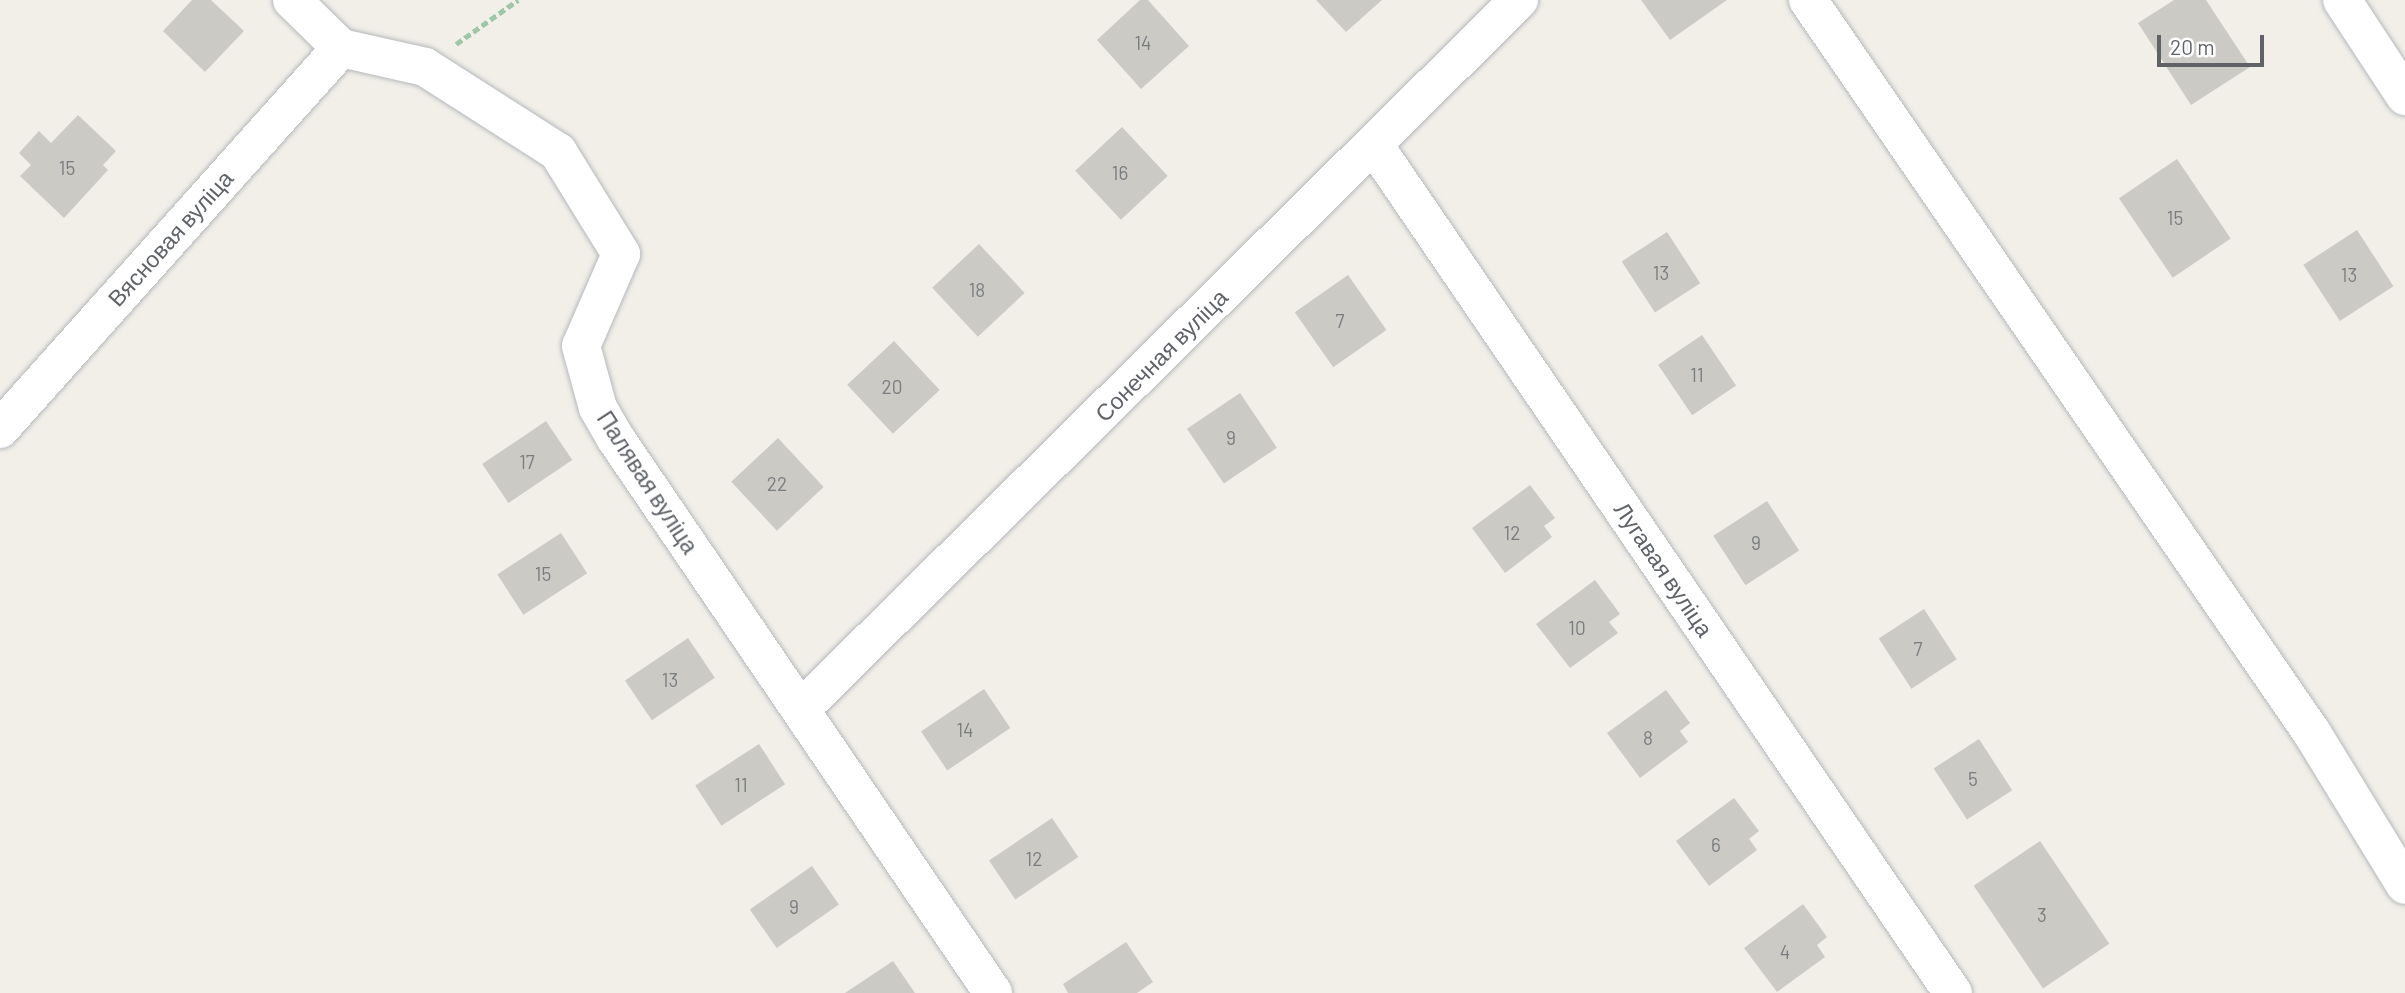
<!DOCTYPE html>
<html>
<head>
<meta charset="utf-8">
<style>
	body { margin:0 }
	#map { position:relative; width:2405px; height:993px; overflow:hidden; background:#f1efe8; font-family:Barlow,sans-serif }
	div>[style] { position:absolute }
	.building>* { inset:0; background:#cccac5; transform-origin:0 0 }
	.path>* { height:4.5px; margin-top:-2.25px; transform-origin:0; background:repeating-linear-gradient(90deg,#9cc7a9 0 7px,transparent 0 10.5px) }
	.roads { filter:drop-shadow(0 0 2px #b5b8bc) drop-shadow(0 0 2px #b5b8bc) }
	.minor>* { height:38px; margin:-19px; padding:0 19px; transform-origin:19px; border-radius:19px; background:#fff }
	span { translate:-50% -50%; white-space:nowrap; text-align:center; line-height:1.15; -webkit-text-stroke:6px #fff; paint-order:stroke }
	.number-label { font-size:19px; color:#7a7d7f }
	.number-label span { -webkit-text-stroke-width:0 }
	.street-label { font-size:23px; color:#5f6368 }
	.scale { position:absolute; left:2157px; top:35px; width:107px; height:32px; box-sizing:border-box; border:4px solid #5f6368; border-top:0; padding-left:9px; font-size:21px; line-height:24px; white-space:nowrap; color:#5f6368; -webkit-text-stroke:5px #fff; paint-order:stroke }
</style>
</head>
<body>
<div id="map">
	<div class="building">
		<div style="clip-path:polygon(192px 0,211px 0,244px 31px,205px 72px,163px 31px)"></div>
		<div style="clip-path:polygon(1140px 0,1148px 0,1189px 46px,1141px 89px,1097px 40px)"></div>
		<div style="clip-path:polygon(1316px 0,1382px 0,1346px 32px)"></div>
		<div style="clip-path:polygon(1641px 0,1727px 0,1670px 40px)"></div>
		<div style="clip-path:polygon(2174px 0,2206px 0,2250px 67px,2191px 105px,2138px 23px)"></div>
		<div style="clip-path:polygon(78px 115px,116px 151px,103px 165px,108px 170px,64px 218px,20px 176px,31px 165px,19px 153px,39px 131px,51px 143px)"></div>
		<div style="left:1122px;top:127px;width:67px;height:64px;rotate:47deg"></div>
		<div style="left:2177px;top:159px;width:96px;height:70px;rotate:56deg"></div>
		<div style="left:2357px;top:230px;width:67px;height:64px;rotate:57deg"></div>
		<div style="left:1667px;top:232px;width:61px;height:54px;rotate:57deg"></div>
		<div style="left:979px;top:244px;width:67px;height:64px;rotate:47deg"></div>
		<div style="left:1348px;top:275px;width:67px;height:65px;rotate:55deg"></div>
		<div style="left:1702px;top:335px;width:61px;height:53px;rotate:56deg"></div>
		<div style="left:894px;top:341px;width:67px;height:64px;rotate:47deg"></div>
		<div style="left:1240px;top:393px;width:66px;height:64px;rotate:56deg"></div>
		<div style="left:546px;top:421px;width:47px;height:77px;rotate:56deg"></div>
		<div style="left:778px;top:438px;width:67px;height:64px;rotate:47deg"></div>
		<div style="clip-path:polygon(1530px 485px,1555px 518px,1544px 526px,1552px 537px,1505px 573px,1472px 528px)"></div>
		<div style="left:1767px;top:501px;width:59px;height:64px;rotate:57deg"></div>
		<div style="left:561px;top:533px;width:48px;height:76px;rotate:57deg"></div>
		<div style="clip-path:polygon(1595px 580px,1620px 614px,1609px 622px,1618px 633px,1570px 668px,1536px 624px)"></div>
		<div style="left:1924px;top:609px;width:60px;height:54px;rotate:57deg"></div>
		<div style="left:688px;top:638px;width:48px;height:76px;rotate:56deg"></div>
		<div style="left:984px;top:689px;width:47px;height:76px;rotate:56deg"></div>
		<div style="clip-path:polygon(1666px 690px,1690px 723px,1680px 731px,1688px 742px,1640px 778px,1607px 733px)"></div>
		<div style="left:1979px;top:739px;width:61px;height:54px;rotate:57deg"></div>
		<div style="left:759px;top:744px;width:48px;height:76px;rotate:57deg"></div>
		<div style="clip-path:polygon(1734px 798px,1759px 831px,1749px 839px,1757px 850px,1709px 886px,1676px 841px)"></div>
		<div style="left:1052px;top:818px;width:47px;height:76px;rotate:56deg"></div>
		<div style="left:2040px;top:841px;width:124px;height:80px;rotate:56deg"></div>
		<div style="left:812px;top:866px;width:47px;height:76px;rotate:55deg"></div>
		<div style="clip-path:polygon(1803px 904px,1827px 937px,1817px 945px,1825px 957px,1777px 992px,1744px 948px)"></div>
		<div style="clip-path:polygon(1126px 942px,1153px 982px,1137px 993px,1068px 993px,1063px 984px)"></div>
		<div style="clip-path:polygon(893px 961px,915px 993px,845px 993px)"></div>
	</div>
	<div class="path">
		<div style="left:456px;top:44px;width:76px;rotate:-35.4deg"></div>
	</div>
	<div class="roads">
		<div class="minor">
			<div style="left:292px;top:0;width:69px;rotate:44.4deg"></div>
			<div style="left:1808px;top:0;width:890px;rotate:55.49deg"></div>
			<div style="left:2312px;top:733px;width:178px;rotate:58.5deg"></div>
			<div style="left:2342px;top:0;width:115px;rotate:56.7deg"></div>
			<div style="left:341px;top:48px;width:86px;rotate:12.7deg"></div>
			<div style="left:425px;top:67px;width:158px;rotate:32.6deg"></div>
			<div style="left:558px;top:152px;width:120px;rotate:58.3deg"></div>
			<div style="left:621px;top:254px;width:100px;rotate:113.5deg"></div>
			<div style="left:581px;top:346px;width:64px;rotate:74.7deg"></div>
			<div style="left:598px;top:408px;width:36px;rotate:60deg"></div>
			<div style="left:616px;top:439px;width:670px;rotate:55.76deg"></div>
			<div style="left:1374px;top:145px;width:1027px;rotate:55.68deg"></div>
			<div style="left:0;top:429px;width:511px;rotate:-48.17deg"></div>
			<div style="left:801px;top:709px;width:1009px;rotate:-44.64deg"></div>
		</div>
	</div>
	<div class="number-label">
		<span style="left:1143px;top:43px">14</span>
		<span style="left:67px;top:168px">15</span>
		<span style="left:1120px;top:173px">16</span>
		<span style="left:2175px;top:218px">15</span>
		<span style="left:1661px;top:273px">13</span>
		<span style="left:2349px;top:275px">13</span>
		<span style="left:977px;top:290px">18</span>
		<span style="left:1340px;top:321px">7</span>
		<span style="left:1697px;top:375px">11</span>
		<span style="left:892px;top:387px">20</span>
		<span style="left:1231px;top:438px">9</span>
		<span style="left:527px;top:462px">17</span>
		<span style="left:777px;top:484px">22</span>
		<span style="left:1512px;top:533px">12</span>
		<span style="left:1756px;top:543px">9</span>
		<span style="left:543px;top:574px">15</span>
		<span style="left:1577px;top:628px">10</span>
		<span style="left:1918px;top:649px">7</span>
		<span style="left:670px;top:680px">13</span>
		<span style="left:965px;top:730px">14</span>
		<span style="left:1648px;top:738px">8</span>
		<span style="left:1973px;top:779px">5</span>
		<span style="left:741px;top:785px">11</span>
		<span style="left:1716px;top:845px">6</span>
		<span style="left:1034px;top:859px">12</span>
		<span style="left:794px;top:907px">9</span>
		<span style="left:2042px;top:915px">3</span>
		<span style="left:1785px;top:952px">4</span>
	</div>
	<div class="street-label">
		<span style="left:170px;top:238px;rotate:-48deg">Вясновая вуліца</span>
		<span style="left:1161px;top:355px;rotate:-45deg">Сонечная вуліца</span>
		<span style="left:648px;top:482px;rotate:57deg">Палявая вуліца</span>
		<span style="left:1664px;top:569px;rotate:56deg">Лугавая вуліца</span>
	</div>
	<div class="scale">20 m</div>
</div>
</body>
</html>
